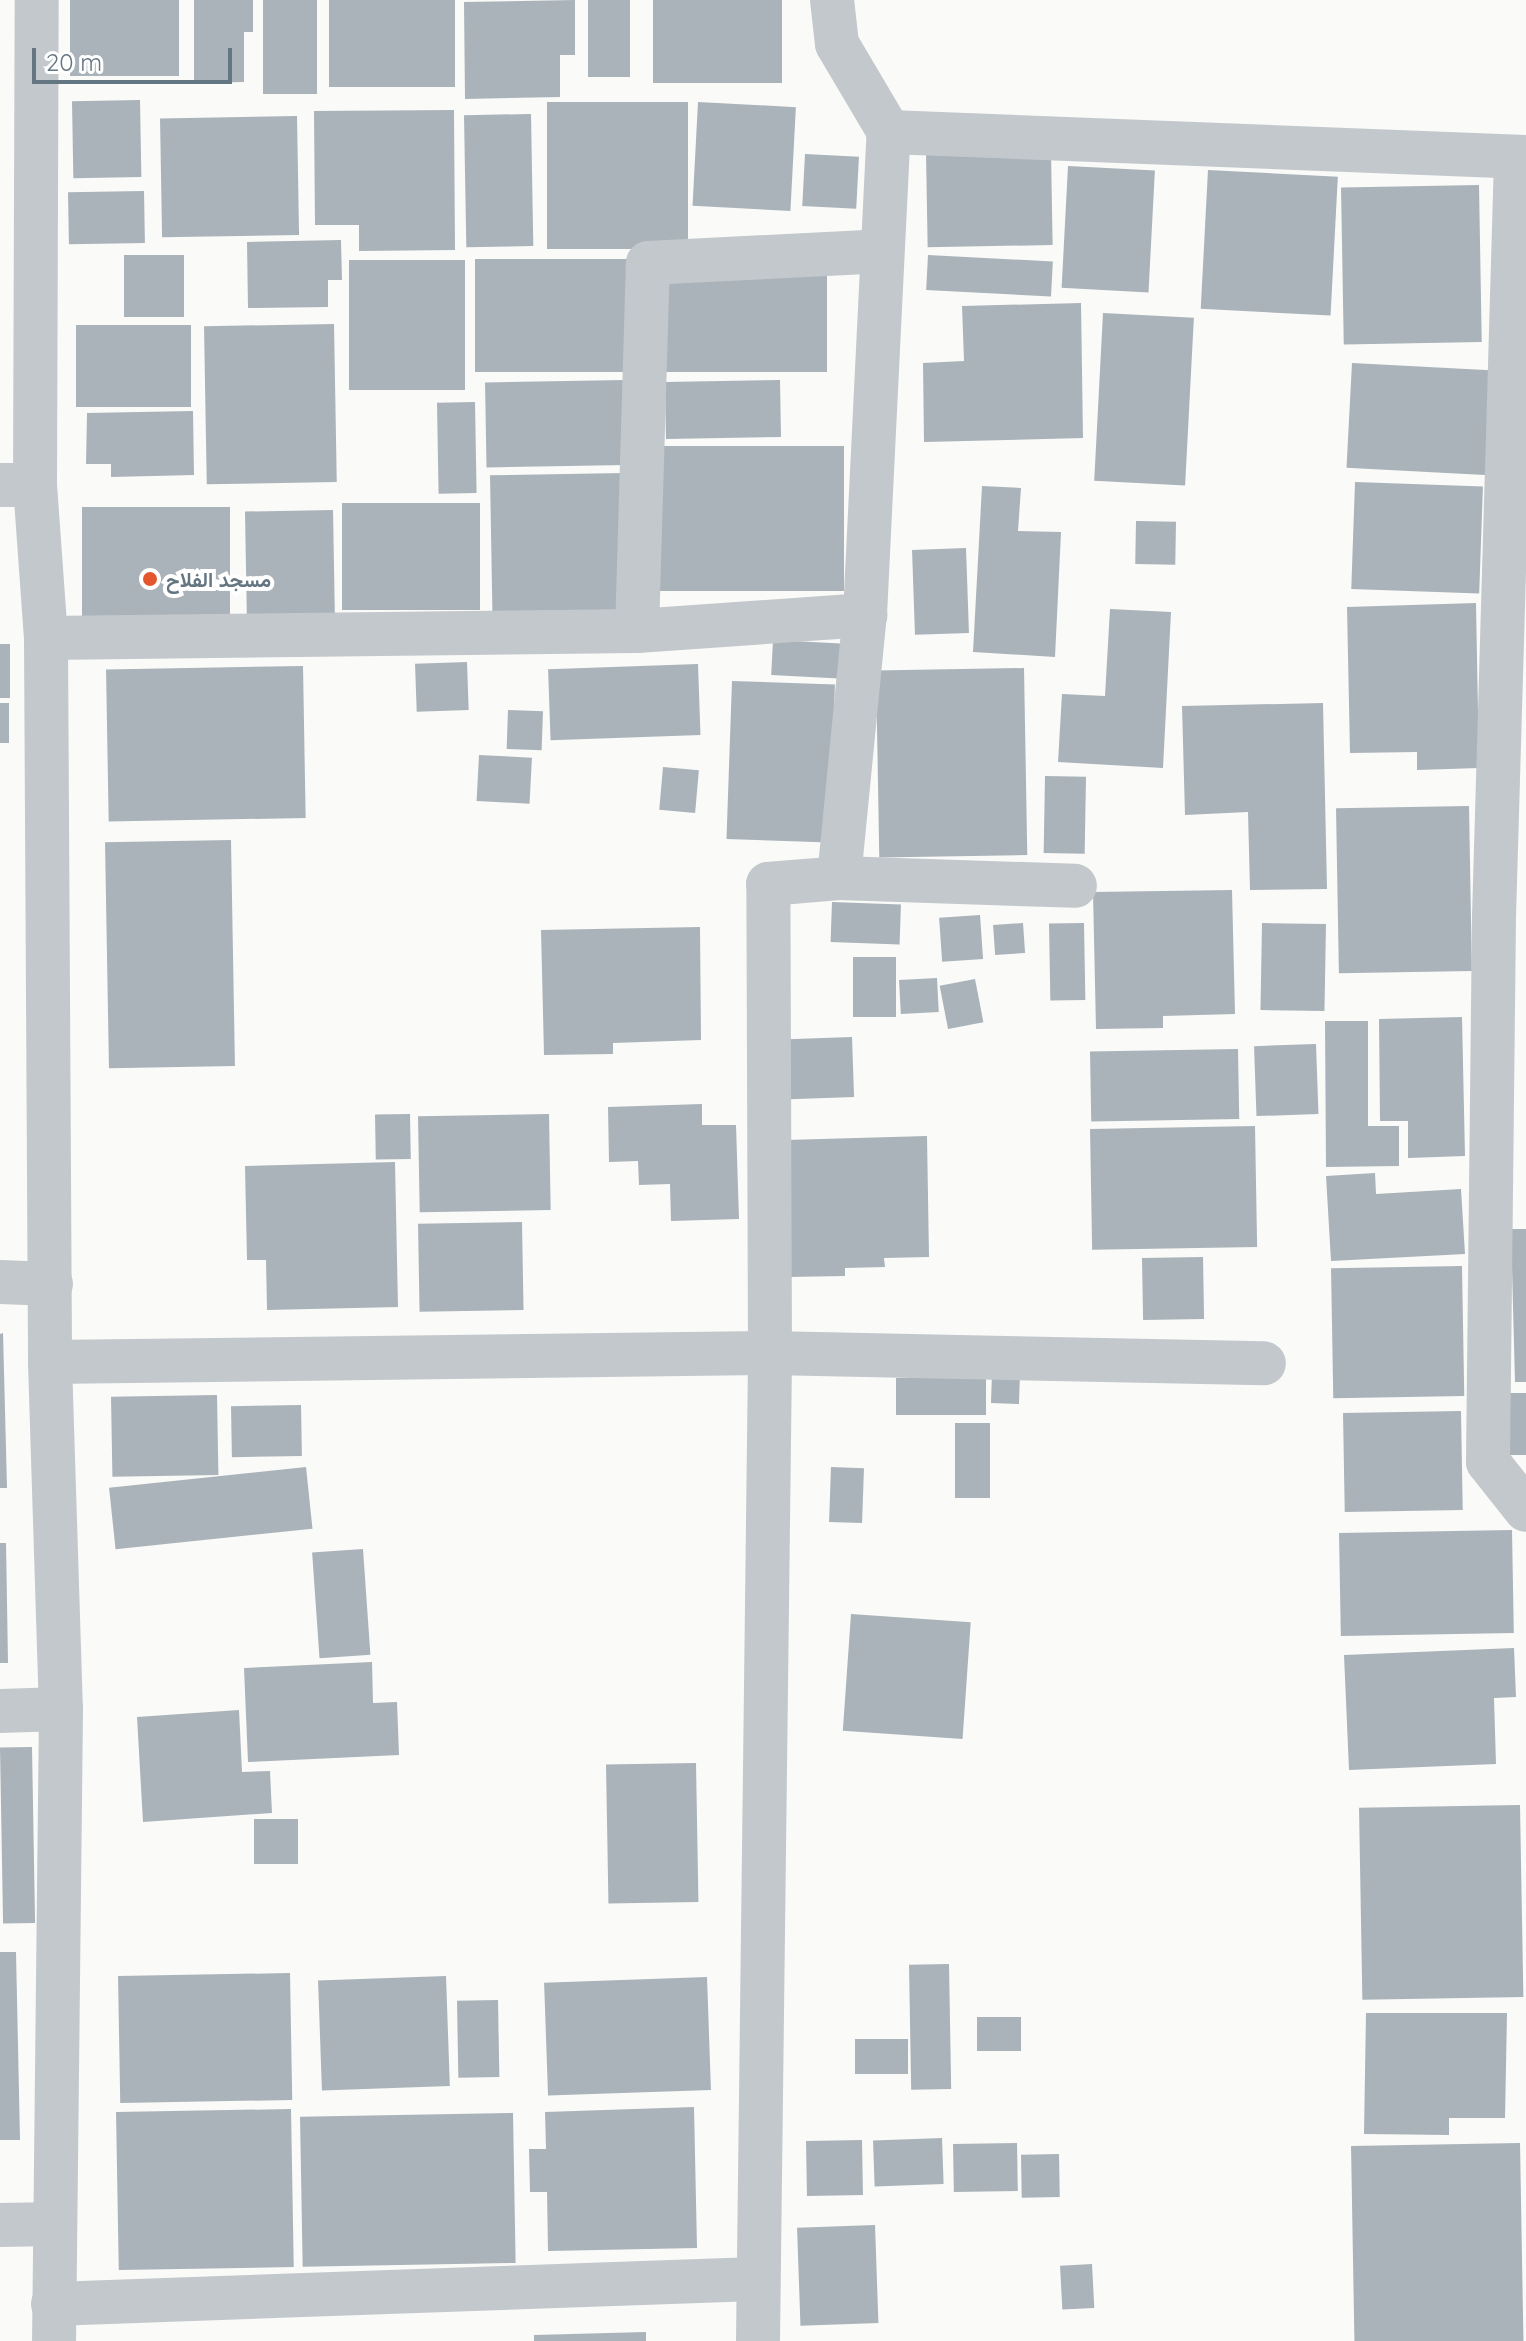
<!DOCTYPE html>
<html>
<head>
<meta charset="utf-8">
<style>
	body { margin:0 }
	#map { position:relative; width:1526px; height:2341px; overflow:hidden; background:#fafaf8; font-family:Quicksand,Vazirmatn,sans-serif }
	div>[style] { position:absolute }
	.building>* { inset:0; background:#aab3b9; transform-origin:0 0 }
	.minor>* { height:44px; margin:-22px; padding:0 22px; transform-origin:22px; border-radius:22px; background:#c3c8cc }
	.dots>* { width:22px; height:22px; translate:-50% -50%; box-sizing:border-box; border:4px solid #fff; border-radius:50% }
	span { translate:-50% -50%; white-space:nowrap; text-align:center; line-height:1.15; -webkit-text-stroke:8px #fff; paint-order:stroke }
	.poi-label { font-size:20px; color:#657683; font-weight:700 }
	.left { translate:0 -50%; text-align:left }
	.scale { position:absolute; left:32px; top:48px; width:200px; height:36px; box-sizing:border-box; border:4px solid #657683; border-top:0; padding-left:10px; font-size:24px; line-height:28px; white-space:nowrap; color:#657683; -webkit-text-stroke:6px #fff; paint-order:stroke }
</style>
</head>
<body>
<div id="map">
	<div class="building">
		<div style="left:70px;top:0;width:109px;height:76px"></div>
		<div style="clip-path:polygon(194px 0,253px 0,253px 32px,244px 32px,244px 82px,194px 83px)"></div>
		<div style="left:263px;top:0;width:54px;height:94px"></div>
		<div style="left:329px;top:0;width:126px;height:87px"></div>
		<div style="clip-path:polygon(575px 0,575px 55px,560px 55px,560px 97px,465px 99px,464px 2px)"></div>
		<div style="left:588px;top:0;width:42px;height:77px"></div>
		<div style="left:653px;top:0;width:129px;height:83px"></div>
		<div style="left:140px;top:100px;width:77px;height:68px;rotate:89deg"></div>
		<div style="left:688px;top:102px;width:147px;height:141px;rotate:90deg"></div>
		<div style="left:698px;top:102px;width:98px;height:104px;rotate:3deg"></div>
		<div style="clip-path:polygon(454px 110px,455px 250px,359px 251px,359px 225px,315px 225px,314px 111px)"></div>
		<div style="left:531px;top:114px;width:132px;height:67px;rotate:89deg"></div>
		<div style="left:297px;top:116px;width:119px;height:137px;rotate:89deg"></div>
		<div style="left:1051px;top:151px;width:94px;height:125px;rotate:89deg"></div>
		<div style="left:805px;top:154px;width:54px;height:52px;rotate:3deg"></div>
		<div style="left:1068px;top:166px;width:87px;height:122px;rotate:3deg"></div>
		<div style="left:1208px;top:170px;width:130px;height:139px;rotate:3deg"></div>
		<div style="left:1479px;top:185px;width:157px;height:138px;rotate:89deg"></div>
		<div style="left:144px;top:191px;width:52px;height:76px;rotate:89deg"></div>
		<div style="clip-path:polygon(341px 240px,342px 280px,328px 280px,328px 307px,248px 308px,247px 242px)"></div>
		<div style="left:184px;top:255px;width:62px;height:60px;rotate:90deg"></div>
		<div style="left:928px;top:255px;width:125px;height:35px;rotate:3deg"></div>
		<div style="left:629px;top:259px;width:113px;height:154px;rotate:90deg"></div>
		<div style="left:465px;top:260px;width:130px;height:116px;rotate:90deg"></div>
		<div style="left:827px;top:271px;width:101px;height:167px;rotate:90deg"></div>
		<div style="clip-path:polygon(1081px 303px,1083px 438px,924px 442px,923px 363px,964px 361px,962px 306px)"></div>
		<div style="left:1103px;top:313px;width:91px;height:168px;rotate:3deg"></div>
		<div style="left:334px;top:324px;width:158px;height:130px;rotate:89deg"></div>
		<div style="left:191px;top:325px;width:82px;height:115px;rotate:90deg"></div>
		<div style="left:1352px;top:363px;width:143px;height:105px;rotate:3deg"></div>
		<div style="left:625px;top:380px;width:85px;height:140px;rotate:89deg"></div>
		<div style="left:780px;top:380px;width:57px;height:115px;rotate:89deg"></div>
		<div style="left:475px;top:402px;width:91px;height:38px;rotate:89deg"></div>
		<div style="clip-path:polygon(193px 411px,194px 475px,111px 477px,111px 464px,86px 464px,87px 413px)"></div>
		<div style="left:844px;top:446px;width:145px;height:196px;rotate:90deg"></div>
		<div style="left:624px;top:473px;width:138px;height:134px;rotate:89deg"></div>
		<div style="left:1355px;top:482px;width:128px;height:107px;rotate:2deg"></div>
		<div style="clip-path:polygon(982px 486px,1021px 488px,1018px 531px,1061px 532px,1055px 657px,973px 652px)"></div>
		<div style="left:480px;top:503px;width:107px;height:138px;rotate:90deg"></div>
		<div style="left:230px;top:507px;width:119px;height:148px;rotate:90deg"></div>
		<div style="left:333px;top:510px;width:103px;height:88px;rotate:89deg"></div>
		<div style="left:1136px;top:521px;width:40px;height:43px;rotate:1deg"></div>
		<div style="left:966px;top:548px;width:85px;height:54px;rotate:88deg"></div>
		<div style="clip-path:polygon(1476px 603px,1479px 768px,1417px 770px,1417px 752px,1350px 753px,1347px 607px)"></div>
		<div style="clip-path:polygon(1110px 609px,1171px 612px,1163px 768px,1058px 762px,1062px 694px,1105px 696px)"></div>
		<div style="left:773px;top:640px;width:68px;height:35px;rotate:3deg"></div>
		<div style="left:0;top:644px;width:10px;height:54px"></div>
		<div style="left:467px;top:662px;width:48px;height:52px;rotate:88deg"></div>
		<div style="left:698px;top:664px;width:71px;height:150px;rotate:88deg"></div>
		<div style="left:303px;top:666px;width:152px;height:197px;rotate:89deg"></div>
		<div style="left:1024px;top:668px;width:187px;height:148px;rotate:89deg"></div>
		<div style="left:732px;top:681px;width:103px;height:158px;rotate:2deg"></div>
		<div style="left:0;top:703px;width:9px;height:40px"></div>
		<div style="clip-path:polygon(1323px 703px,1327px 889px,1250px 890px,1248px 812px,1185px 815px,1182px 706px)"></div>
		<div style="left:508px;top:710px;width:35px;height:39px;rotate:2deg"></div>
		<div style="left:479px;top:755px;width:53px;height:46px;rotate:3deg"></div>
		<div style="left:663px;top:767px;width:36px;height:43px;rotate:5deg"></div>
		<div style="left:1045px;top:776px;width:41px;height:77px;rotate:1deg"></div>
		<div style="left:1469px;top:806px;width:165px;height:133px;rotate:89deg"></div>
		<div style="left:231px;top:840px;width:226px;height:126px;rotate:89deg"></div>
		<div style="clip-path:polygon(1232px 890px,1235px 1014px,1163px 1016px,1163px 1028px,1096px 1029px,1093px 892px)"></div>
		<div style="left:832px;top:902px;width:69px;height:40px;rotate:2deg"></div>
		<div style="left:980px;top:915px;width:44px;height:41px;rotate:86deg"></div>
		<div style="left:1023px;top:923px;width:30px;height:30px;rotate:86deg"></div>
		<div style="left:1084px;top:923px;width:77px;height:35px;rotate:89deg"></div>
		<div style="left:1262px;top:923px;width:64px;height:87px;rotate:1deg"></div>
		<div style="clip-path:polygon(700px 927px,701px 1040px,613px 1043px,613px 1054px,544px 1055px,541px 930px)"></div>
		<div style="left:853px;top:957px;width:43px;height:60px"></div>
		<div style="left:937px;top:978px;width:34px;height:38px;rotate:87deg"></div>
		<div style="left:975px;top:979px;width:44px;height:36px;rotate:79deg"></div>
		<div style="clip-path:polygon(1462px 1017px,1465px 1156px,1408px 1158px,1408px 1121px,1380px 1121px,1379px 1019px)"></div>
		<div style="clip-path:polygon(1325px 1021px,1368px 1021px,1368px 1126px,1399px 1126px,1399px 1166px,1326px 1167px)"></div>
		<div style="left:852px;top:1037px;width:60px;height:65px;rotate:88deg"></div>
		<div style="left:1316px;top:1044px;width:70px;height:62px;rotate:88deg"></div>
		<div style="left:1238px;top:1049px;width:70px;height:148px;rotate:89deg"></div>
		<div style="clip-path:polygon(702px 1104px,702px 1125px,736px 1125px,739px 1219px,671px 1221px,670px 1184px,639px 1185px,638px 1161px,609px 1162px,608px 1107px)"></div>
		<div style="left:410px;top:1114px;width:45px;height:35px;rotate:89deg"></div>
		<div style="left:549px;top:1114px;width:96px;height:131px;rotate:89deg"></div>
		<div style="left:1255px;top:1126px;width:121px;height:165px;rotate:89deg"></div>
		<div style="clip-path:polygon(927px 1136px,929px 1257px,884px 1258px,885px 1267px,845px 1268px,845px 1276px,788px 1277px,786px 1140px)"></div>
		<div style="clip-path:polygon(395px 1162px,398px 1307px,267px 1310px,266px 1260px,247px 1260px,245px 1166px)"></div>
		<div style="clip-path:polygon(1375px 1173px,1376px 1194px,1461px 1189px,1465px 1254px,1331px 1261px,1326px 1176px)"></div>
		<div style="left:522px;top:1222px;width:88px;height:104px;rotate:89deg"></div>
		<div style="clip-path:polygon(1511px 1229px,1526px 1229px,1526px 1382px,1515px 1382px)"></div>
		<div style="left:1203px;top:1257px;width:62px;height:61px;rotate:89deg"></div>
		<div style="left:1462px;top:1266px;width:130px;height:131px;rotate:89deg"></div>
		<div style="clip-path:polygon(3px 1333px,7px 1488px,0 1488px,0 1334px)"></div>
		<div style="left:1020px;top:1374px;width:30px;height:28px;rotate:92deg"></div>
		<div style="left:986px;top:1378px;width:37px;height:90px;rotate:90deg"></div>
		<div style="left:1508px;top:1393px;width:18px;height:62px"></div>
		<div style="left:217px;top:1395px;width:80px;height:106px;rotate:89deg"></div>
		<div style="left:301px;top:1405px;width:51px;height:70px;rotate:89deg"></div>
		<div style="left:1461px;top:1411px;width:99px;height:118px;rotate:89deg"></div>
		<div style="left:955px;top:1423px;width:35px;height:75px"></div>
		<div style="left:306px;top:1467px;width:62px;height:198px;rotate:84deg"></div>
		<div style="left:831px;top:1467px;width:33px;height:55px;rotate:2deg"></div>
		<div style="left:1512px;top:1530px;width:103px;height:173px;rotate:89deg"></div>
		<div style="clip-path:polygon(0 1543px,6px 1543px,8px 1663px,0 1663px)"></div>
		<div style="left:363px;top:1549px;width:106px;height:51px;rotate:86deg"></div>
		<div style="left:851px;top:1614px;width:120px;height:117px;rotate:4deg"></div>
		<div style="clip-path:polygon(1514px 1648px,1516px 1697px,1494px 1698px,1496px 1764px,1349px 1770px,1344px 1655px)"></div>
		<div style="clip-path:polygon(372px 1662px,373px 1703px,397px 1702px,399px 1755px,248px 1762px,244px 1668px)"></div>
		<div style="clip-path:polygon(239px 1710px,242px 1772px,270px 1771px,272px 1813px,143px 1822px,137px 1717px)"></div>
		<div style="left:32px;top:1747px;width:176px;height:32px;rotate:89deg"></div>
		<div style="left:696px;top:1763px;width:139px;height:90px;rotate:89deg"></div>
		<div style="left:1520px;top:1805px;width:192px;height:161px;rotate:89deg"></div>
		<div style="left:298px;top:1819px;width:45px;height:44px;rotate:90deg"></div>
		<div style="clip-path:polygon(0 1952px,16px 1952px,20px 2140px,0 2140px)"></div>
		<div style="left:949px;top:1964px;width:125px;height:40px;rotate:89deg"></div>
		<div style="left:290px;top:1973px;width:127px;height:172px;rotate:89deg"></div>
		<div style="left:446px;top:1976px;width:110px;height:128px;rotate:88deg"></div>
		<div style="left:707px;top:1977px;width:113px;height:163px;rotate:88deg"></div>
		<div style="left:498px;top:2000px;width:77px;height:41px;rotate:89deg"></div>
		<div style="clip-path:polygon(1366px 2013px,1507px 2013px,1505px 2118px,1449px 2118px,1449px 2135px,1364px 2134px)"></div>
		<div style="left:977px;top:2017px;width:44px;height:34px"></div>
		<div style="left:908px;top:2039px;width:35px;height:53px;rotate:90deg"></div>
		<div style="clip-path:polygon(694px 2107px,697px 2248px,548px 2251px,547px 2192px,530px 2192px,529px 2149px,546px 2149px,545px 2112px)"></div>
		<div style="left:291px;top:2109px;width:158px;height:175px;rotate:89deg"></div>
		<div style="left:513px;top:2113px;width:150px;height:213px;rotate:89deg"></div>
		<div style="left:942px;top:2138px;width:46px;height:69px;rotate:88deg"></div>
		<div style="left:862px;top:2140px;width:55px;height:56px;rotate:89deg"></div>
		<div style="left:1017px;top:2143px;width:48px;height:64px;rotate:89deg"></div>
		<div style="left:1520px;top:2143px;width:198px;height:169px;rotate:89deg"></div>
		<div style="left:1059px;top:2154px;width:43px;height:38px;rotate:89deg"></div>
		<div style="left:875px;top:2225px;width:98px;height:78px;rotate:88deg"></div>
		<div style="left:1092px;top:2264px;width:44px;height:32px;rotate:87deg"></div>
		<div style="clip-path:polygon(646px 2332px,646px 2341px,534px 2341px,534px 2335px)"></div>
	</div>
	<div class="minor">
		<div style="left:832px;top:0;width:44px;rotate:83.5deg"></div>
		<div style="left:837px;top:44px;width:102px;rotate:59.4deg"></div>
		<div style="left:1516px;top:158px;width:759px;rotate:91.66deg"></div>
		<div style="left:1494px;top:917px;width:545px;rotate:90.63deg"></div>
		<div style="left:1488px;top:1462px;width:61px;rotate:51.6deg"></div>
		<div style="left:0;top:485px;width:35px"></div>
		<div style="left:35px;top:485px;width:153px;rotate:85.9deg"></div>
		<div style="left:46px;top:638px;width:724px;rotate:89.68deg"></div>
		<div style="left:50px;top:1362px;width:347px;rotate:88.2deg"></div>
		<div style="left:61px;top:1709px;width:632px;rotate:90.63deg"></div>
		<div style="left:35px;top:485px;width:485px;rotate:-89.8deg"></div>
		<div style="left:637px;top:631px;width:368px;rotate:-88.3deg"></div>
		<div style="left:648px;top:263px;width:233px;rotate:-2.9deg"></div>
		<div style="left:46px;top:638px;width:591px;rotate:-0.68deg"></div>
		<div style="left:637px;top:631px;width:229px;rotate:-4deg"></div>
		<div style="left:839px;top:878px;width:236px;rotate:1.9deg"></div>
		<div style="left:0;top:1282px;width:51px;rotate:2.2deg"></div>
		<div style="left:50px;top:1362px;width:720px;rotate:-0.72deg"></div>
		<div style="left:770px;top:1353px;width:494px;rotate:1.2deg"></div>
		<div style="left:0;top:1711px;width:61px;rotate:-1.9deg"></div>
		<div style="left:0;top:2225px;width:55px;rotate:-1deg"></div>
		<div style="left:53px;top:2304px;width:703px;rotate:-2.04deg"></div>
		<div style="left:758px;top:2341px;width:988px;rotate:-89.3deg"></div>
		<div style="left:770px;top:1353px;width:469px;rotate:-90.2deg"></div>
		<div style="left:768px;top:884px;width:71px;rotate:-4.8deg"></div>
		<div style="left:839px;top:878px;width:264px;rotate:-84.4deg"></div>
		<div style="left:865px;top:615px;width:484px;rotate:-87.2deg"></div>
		<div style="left:889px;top:132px;width:637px;rotate:2.25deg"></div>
	</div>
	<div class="dots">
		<div style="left:150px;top:579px;background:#e4572e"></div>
	</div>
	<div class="poi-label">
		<span class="left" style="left:166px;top:579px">مسجد الفلاح</span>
	</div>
	<div class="scale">20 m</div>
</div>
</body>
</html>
